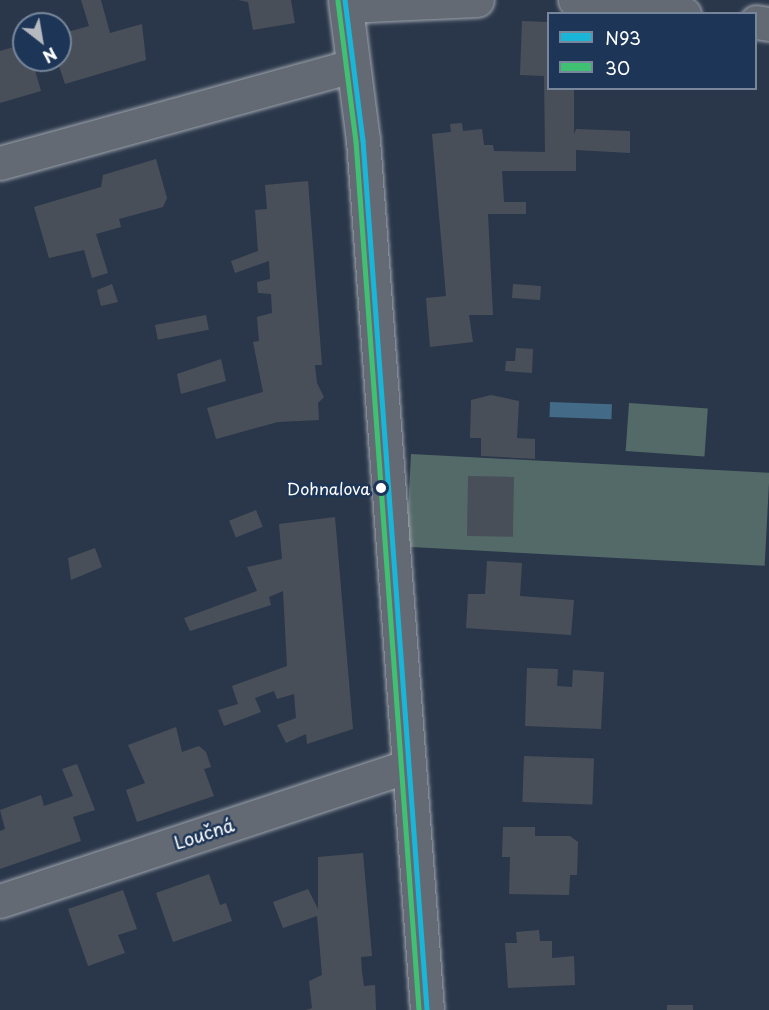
<!DOCTYPE html>
<html>
<head>
<meta charset="utf-8">
<style>
	body { margin:0 }
	#map { position:relative; width:769px; height:1010px; overflow:hidden; background:#2a374a; font-family:"Playpen Sans",sans-serif }
	div>[style] { position:absolute }
	.green>* { inset:0; background:#546a69; transform-origin:0 0 }
	.water>* { inset:0; background:#436a87; transform-origin:0 0 }
	.building>* { inset:0; background:#494f59; transform-origin:0 0 }
	.roads { filter:drop-shadow(0 0 2px #9fa5ae) drop-shadow(0 0 2px #9fa5ae) }
	.minor>* { height:33px; margin:-16.5px; padding:0 16.5px; transform-origin:16.5px; border-radius:16.5px; background:#636a74 }
	.bus-1>* { height:4.5px; margin:-2.25px; padding:0 2.25px; transform-origin:2.25px; border-radius:2.25px; background:#1ab6d8 }
	.bus-2>* { height:4.5px; margin:-2.25px; padding:0 2.25px; transform-origin:2.25px; border-radius:2.25px; background:#40c072 }
	.dots>* { width:16px; height:16px; translate:-50% -50%; box-sizing:border-box; border:3px solid #1d3557; border-radius:50% }
	span { translate:-50% -50%; white-space:nowrap; text-align:center; line-height:1.15; -webkit-text-stroke:5px #1d3557; paint-order:stroke }
	.bus-label { font-size:16px; color:#fff }
	.right { translate:-100% -50%; text-align:right }
	.street-label { font-size:18px; color:#fff }
	.legend { position:absolute; left:547px; top:12px; width:210px; height:78px; box-sizing:border-box; background:#1d3557; border:2px solid #77869a; margin:0; padding:8px 10px; list-style:none; font-size:18px; color:#fff }
	.legend li { display:flex; align-items:center; gap:12px; height:30px }
	.legend b { width:30px; border:2px solid #77869a }
	.north { position:absolute; left:12px; top:12px; width:60px; height:60px; box-sizing:border-box; background:#1d3557; border:2px solid #77869a; border-radius:50%; rotate:149deg; font-size:16px; font-weight:700; line-height:24px; text-align:center; color:#fff }
	.north::after { content:''; display:block; margin:auto; width:21px; height:27px; background:#b4b9c0; clip-path:polygon(50% 0,100% 100%,50% 72%,0 100%) }
</style>
</head>
<body>
<div id="map">
	<div class="green">
		<div style="left:629px;top:403px;width:79px;height:48px;rotate:4deg"></div>
		<div style="left:411px;top:454px;width:359px;height:93px;rotate:3deg"></div>
	</div>
	<div class="water">
		<div style="left:550px;top:402px;width:62px;height:15px;rotate:2deg"></div>
	</div>
	<div class="building">
		<div style="clip-path:polygon(81px 0,101px 0,110px 33px,142px 24px,146px 60px,65px 84px,57px 60px,60px 34px,89px 26px)"></div>
		<div style="clip-path:polygon(238px 0,291px 0,295px 23px,253px 30px,248px 2px)"></div>
		<div style="clip-path:polygon(522px 21px,548px 22px,548px 88px,574px 88px,574px 134px,576px 129px,630px 131px,630px 153px,576px 150px,576px 171px,502px 171px,504px 202px,526px 202px,526px 214px,488px 214px,493px 315px,469px 315px,473px 342px,430px 347px,426px 298px,446px 296px,432px 134px,451px 132px,450px 124px,462px 123px,463px 131px,482px 129px,484px 145px,493px 145px,494px 151px,545px 152px,544px 76px,520px 75px)"></div>
		<div style="clip-path:polygon(24px 44px,24px 60px,32px 60px,41px 91px,0 103px,0 51px)"></div>
		<div style="clip-path:polygon(156px 159px,167px 198px,163px 207px,119px 219px,121px 227px,96px 234px,108px 273px,92px 278px,84px 250px,49px 258px,34px 207px,101px 187px,103px 175px)"></div>
		<div style="clip-path:polygon(308px 181px,322px 365px,315px 365px,317px 383px,324px 397px,318px 403px,319px 420px,278px 422px,216px 439px,207px 408px,263px 392px,253px 342px,259px 341px,257px 317px,272px 313px,271px 294px,258px 293px,257px 282px,270px 279px,269px 261px,235px 273px,231px 261px,258px 251px,255px 210px,267px 209px,265px 185px)"></div>
		<div style="clip-path:polygon(112px 284px,118px 302px,101px 306px,97px 290px)"></div>
		<div style="left:513px;top:284px;width:28px;height:14px;rotate:4deg"></div>
		<div style="left:206px;top:315px;width:15px;height:52px;rotate:79deg"></div>
		<div style="clip-path:polygon(516px 348px,533px 349px,532px 373px,505px 371px,506px 361px,515px 361px)"></div>
		<div style="clip-path:polygon(221px 359px,226px 381px,181px 394px,177px 374px)"></div>
		<div style="clip-path:polygon(491px 395px,519px 401px,517px 438px,535px 439px,535px 459px,481px 456px,481px 438px,470px 438px,471px 400px)"></div>
		<div style="left:468px;top:476px;width:46px;height:60px;rotate:1deg"></div>
		<div style="left:256px;top:510px;width:18px;height:29px;rotate:68deg"></div>
		<div style="clip-path:polygon(335px 517px,353px 729px,307px 744px,306px 734px,286px 743px,277px 725px,296px 718px,294px 694px,277px 699px,274px 691px,255px 698px,261px 712px,224px 726px,218px 710px,238px 704px,232px 686px,287px 666px,283px 591px,269px 597px,271px 605px,190px 631px,184px 618px,257px 591px,247px 567px,282px 559px,279px 524px)"></div>
		<div style="clip-path:polygon(95px 548px,102px 567px,71px 580px,68px 558px)"></div>
		<div style="clip-path:polygon(487px 561px,522px 563px,520px 596px,574px 600px,571px 635px,466px 628px,468px 594px,485px 594px)"></div>
		<div style="clip-path:polygon(527px 668px,558px 669px,557px 686px,572px 687px,573px 670px,604px 672px,601px 729px,525px 726px)"></div>
		<div style="clip-path:polygon(176px 727px,182px 752px,199px 746px,206px 752px,211px 767px,204px 769px,214px 796px,137px 822px,126px 790px,145px 783px,128px 745px)"></div>
		<div style="left:524px;top:756px;width:70px;height:46px;rotate:2deg"></div>
		<div style="clip-path:polygon(77px 764px,95px 810px,73px 817px,81px 841px,0 869px,0 831px,5px 829px,0 810px,41px 795px,44px 806px,73px 796px,62px 769px)"></div>
		<div style="clip-path:polygon(503px 827px,535px 827px,535px 836px,570px 836px,578px 842px,577px 875px,570px 875px,569px 895px,509px 894px,510px 857px,502px 857px)"></div>
		<div style="clip-path:polygon(363px 853px,372px 956px,361px 957px,362px 972px,364px 986px,375px 985px,376px 1010px,306px 1010px,312px 1008px,309px 981px,322px 975px,317px 916px,283px 928px,273px 902px,308px 889px,318px 909px,318px 857px)"></div>
		<div style="clip-path:polygon(209px 874px,220px 905px,226px 903px,232px 921px,173px 942px,156px 893px)"></div>
		<div style="clip-path:polygon(123px 890px,137px 929px,118px 935px,125px 953px,88px 966px,68px 909px)"></div>
		<div style="clip-path:polygon(539px 930px,540px 941px,552px 941px,552px 958px,574px 956px,575px 985px,508px 988px,505px 943px,517px 943px,516px 932px)"></div>
		<div style="left:667px;top:1005px;width:26px;height:5px"></div>
	</div>
	<div class="roads">
		<div class="minor">
			<div style="left:345px;top:0;width:141px;rotate:82.7deg"></div>
			<div style="left:363px;top:140px;width:872px;rotate:85.79deg"></div>
			<div style="left:575px;top:0;width:110px;rotate:7.3deg"></div>
			<div style="left:346px;top:6px;width:131px;rotate:-2.6deg"></div>
			<div style="left:756px;top:22px;width:13px;rotate:9deg"></div>
			<div style="left:0;top:163px;width:366px;rotate:-15.4deg"></div>
			<div style="left:0;top:901px;width:430px;rotate:-18.3deg"></div>
		</div>
	</div>
	<div class="bus-1">
		<div style="left:345px;top:0;width:141px;rotate:82.7deg"></div>
		<div style="left:363px;top:140px;width:872px;rotate:85.79deg"></div>
	</div>
	<div class="bus-2">
		<div style="left:338px;top:1px;width:141px;rotate:82.7deg"></div>
		<div style="left:356px;top:141px;width:871px;rotate:85.85deg"></div>
	</div>
	<div class="dots">
		<div style="left:381px;top:488px;background:#fff"></div>
	</div>
	<div class="bus-label">
		<span class="right" style="left:370px;top:488px">Dohnalova</span>
	</div>
	<div class="street-label">
		<span style="left:204px;top:834px;rotate:-18deg">Loučná</span>
	</div>
	<ul class="legend">
	<li><b style="height:8px;background:#1ab6d8"></b>N93</li>
	<li><b style="height:8px;background:#40c072"></b>30</li>
	</ul>
	<div class="north">N</div>
</div>
</body>
</html>
